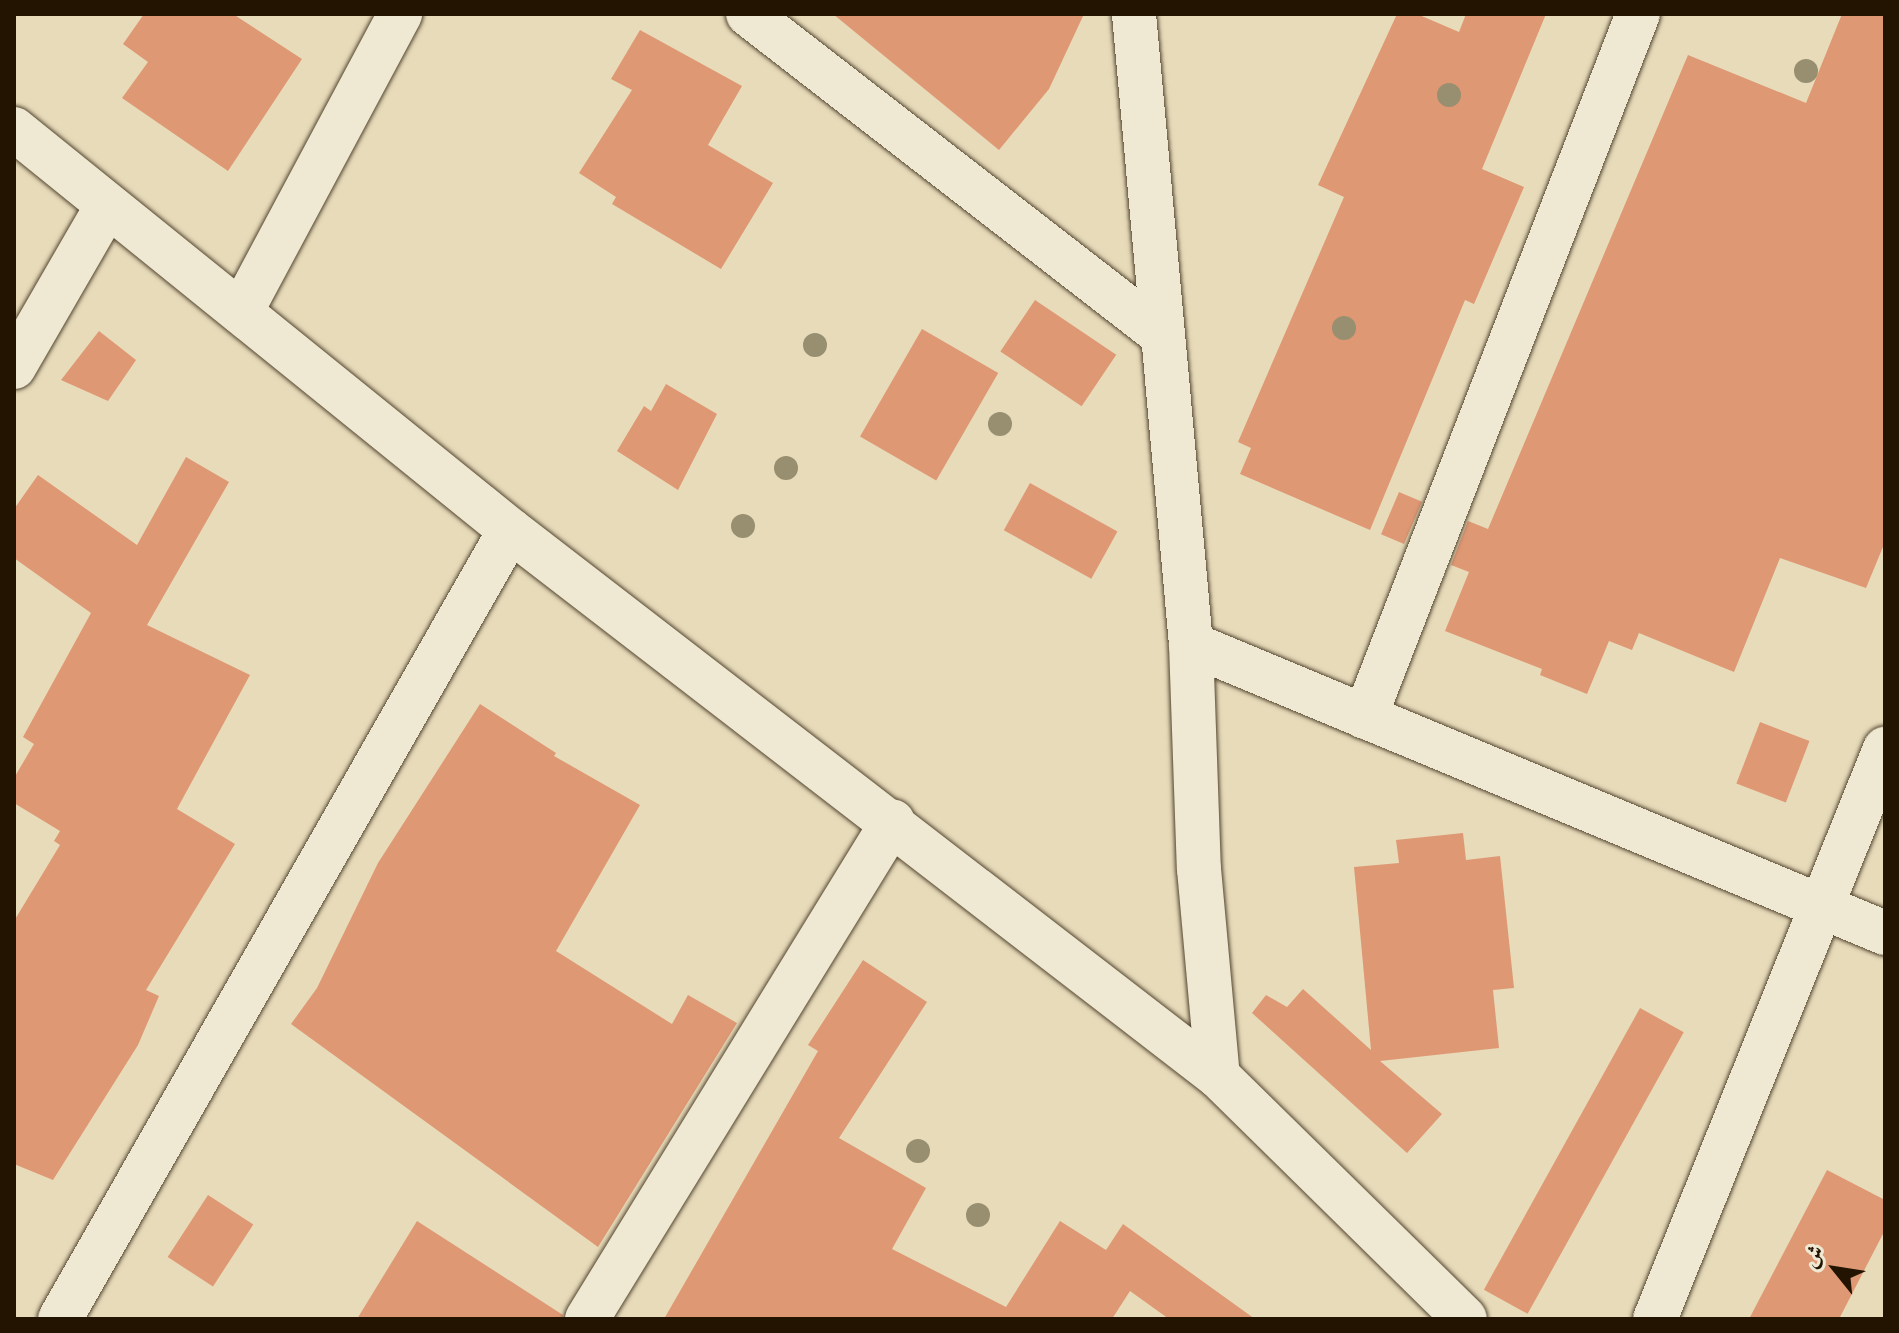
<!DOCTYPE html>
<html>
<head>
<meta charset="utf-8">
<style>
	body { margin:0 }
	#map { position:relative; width:1899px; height:1333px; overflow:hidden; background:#e7dbba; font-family:"IM FELL English",Amiri,serif }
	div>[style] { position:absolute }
	.building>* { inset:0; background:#df9874; transform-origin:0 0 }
	.roads { filter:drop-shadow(0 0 2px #544630) drop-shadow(0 0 2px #544630) }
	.minor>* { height:44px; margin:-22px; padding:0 22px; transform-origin:22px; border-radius:22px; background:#efe8d2 }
	.trees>* { width:24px; height:24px; margin:-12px; border-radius:50%; background:#978f70 }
	span { translate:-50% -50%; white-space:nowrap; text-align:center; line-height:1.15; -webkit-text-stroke:7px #efe8d2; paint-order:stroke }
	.frame { position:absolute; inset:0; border:16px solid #231402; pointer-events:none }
	.north { position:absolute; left:1795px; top:1229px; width:80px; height:80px; -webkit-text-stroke:6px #efe8d2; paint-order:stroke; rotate:300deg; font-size:22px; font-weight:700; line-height:32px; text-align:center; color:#231402 }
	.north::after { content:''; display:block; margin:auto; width:28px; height:36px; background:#231402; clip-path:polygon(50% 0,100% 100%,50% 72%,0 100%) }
</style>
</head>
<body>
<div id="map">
	<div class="building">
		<div style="clip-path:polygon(144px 14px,233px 14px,302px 59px,228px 171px,122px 98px,148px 62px,123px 44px)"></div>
		<div style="clip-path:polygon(833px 14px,1084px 14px,1049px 89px,999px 150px)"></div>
		<div style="clip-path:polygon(1397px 14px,1417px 14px,1459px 32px,1466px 14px,1546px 14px,1482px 169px,1524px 187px,1474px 304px,1465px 300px,1370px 530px,1240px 474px,1251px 448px,1238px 442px,1344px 197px,1318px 185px)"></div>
		<div style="clip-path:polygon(1842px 14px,1885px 14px,1885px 542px,1866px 588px,1780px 558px,1734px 672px,1639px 633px,1632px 650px,1609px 641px,1587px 694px,1540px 675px,1542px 669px,1445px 631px,1469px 572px,1451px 565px,1468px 521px,1488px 529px,1688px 55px,1806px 103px)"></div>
		<div style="clip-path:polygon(640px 30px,742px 86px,708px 145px,773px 183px,721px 269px,612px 204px,616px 197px,579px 173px,632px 90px,611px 79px)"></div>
		<div style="left:1035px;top:300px;width:98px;height:62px;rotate:34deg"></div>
		<div style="left:922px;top:329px;width:88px;height:124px;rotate:30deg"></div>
		<div style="clip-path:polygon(99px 331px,136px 360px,108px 401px,61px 380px)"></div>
		<div style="clip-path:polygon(666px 384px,717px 414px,678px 490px,617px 451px,644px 406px,651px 411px)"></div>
		<div style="clip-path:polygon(186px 457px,229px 482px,147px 625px,250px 675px,177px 809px,235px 844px,146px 990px,159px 996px,138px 1045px,53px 1180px,14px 1164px,14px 921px,60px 845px,54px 841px,60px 831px,14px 803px,14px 778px,34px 744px,23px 737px,91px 613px,14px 558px,14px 509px,38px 475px,137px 545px)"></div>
		<div style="left:1030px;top:483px;width:100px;height:54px;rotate:29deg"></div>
		<div style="left:1399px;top:492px;width:25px;height:46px;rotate:23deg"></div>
		<div style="clip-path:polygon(480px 704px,556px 753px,554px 756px,640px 805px,556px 951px,672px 1024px,688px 995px,737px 1023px,598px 1247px,291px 1024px,317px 988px,378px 863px)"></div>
		<div style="left:1760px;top:722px;width:53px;height:66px;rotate:21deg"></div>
		<div style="clip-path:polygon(1463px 833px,1466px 860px,1500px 856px,1514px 988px,1493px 990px,1499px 1048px,1380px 1061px,1442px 1114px,1407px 1153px,1252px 1013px,1266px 995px,1287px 1007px,1303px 989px,1371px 1050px,1354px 867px,1399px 863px,1396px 840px)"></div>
		<div style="clip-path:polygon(863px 960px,927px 1002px,839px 1138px,926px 1188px,892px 1249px,1006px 1307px,1060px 1221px,1106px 1250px,1123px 1224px,1255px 1319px,1169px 1319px,1130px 1291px,1112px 1319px,664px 1319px,818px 1051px,808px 1045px)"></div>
		<div style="left:1640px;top:1008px;width:50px;height:322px;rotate:29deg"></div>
		<div style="clip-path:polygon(1827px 1170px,1885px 1200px,1885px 1230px,1839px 1319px,1749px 1319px)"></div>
		<div style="left:208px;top:1195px;width:54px;height:74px;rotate:33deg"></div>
		<div style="clip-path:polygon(417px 1221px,563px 1315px,562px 1319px,357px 1319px)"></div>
	</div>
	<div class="roads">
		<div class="minor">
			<div style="left:748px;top:14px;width:522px;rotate:37.77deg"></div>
			<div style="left:1134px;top:14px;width:633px;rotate:84.83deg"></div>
			<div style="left:1191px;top:644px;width:225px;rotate:88deg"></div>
			<div style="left:1199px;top:869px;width:208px;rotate:84.8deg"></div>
			<div style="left:14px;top:129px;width:638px;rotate:38.95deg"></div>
			<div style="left:510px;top:530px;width:894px;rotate:37.64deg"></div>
			<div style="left:1218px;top:1076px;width:346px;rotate:44.5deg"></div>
			<div style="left:241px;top:312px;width:338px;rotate:-61.9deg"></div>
			<div style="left:14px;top:367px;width:186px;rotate:-60deg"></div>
			<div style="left:1191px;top:644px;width:752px;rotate:22.61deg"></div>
			<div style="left:1365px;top:717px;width:754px;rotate:-68.78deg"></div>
			<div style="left:60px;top:1319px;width:908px;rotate:-60.3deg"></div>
			<div style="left:587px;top:1319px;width:584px;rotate:-58.43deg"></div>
			<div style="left:1655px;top:1319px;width:615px;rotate:-68.03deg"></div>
		</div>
	</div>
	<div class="trees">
		<div style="left:1806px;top:71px"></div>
		<div style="left:1449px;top:95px"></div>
		<div style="left:1344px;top:328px"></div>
		<div style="left:815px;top:345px"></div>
		<div style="left:1000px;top:424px"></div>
		<div style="left:786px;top:468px"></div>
		<div style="left:743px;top:526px"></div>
		<div style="left:918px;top:1151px"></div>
		<div style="left:978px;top:1215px"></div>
	</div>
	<div class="frame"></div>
	<div class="north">ش</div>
</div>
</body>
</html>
